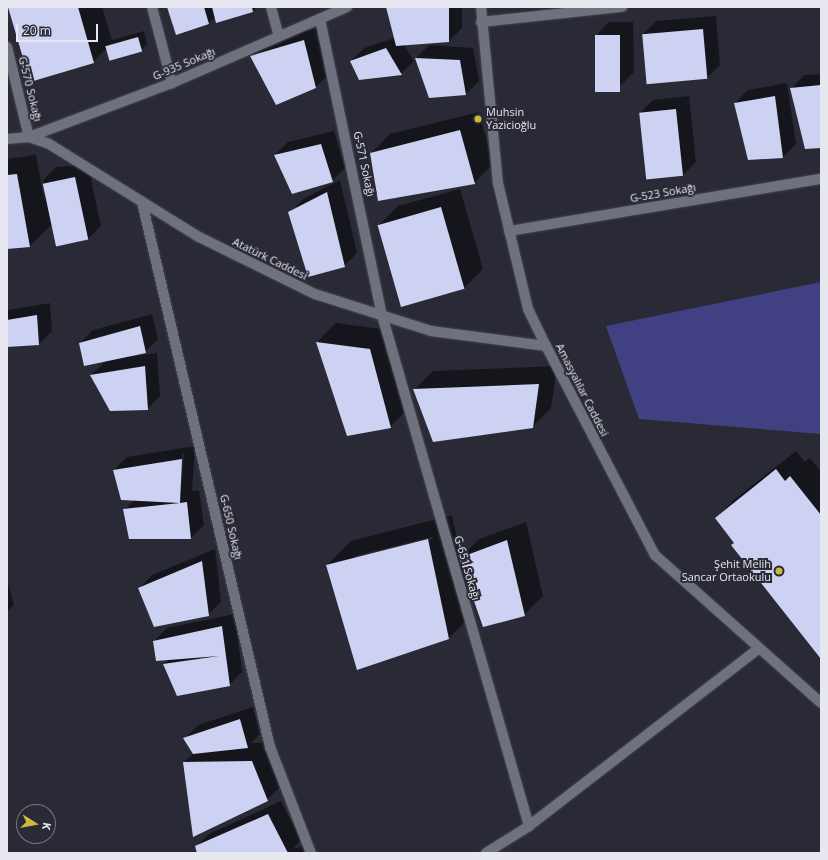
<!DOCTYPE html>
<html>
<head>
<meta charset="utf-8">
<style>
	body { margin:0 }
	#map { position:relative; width:828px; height:860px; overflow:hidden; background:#292a35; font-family:"Open Sans",sans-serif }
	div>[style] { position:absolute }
	.green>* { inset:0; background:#404083 }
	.shadow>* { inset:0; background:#0007 }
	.building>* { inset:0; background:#cdd1f2; transform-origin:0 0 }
	.roads { filter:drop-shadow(0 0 1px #45464f) drop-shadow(0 0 1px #45464f) }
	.minor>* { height:10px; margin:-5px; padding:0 5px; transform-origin:5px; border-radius:5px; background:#70717e }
	.tertiary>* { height:10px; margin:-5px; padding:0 5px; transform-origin:5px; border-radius:5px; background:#70717e }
	.secondary>* { height:10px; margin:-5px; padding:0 5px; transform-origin:5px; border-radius:5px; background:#70717e }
	.dots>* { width:11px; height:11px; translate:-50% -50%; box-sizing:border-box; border:2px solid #292a35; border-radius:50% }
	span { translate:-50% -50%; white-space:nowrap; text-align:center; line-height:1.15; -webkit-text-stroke:4px #292a35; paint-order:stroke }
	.street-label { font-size:11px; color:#e6e7ef }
	.poi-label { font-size:11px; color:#e6e7ef }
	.left { translate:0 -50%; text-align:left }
	.right { translate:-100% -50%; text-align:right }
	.frame { position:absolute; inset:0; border:8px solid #e6e7ef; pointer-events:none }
	.north { position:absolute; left:16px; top:804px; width:40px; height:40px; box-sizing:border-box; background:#292a35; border:1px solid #75767f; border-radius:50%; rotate:101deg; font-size:11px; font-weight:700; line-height:16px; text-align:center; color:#e6e7ef }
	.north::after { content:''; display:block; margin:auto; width:14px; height:18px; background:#ccb938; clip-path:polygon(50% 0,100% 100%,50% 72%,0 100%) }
	.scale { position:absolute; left:16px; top:24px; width:82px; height:18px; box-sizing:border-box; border:2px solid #e6e7ef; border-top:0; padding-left:5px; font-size:12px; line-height:14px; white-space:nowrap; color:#e6e7ef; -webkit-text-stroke:3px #292a35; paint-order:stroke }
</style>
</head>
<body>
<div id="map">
	<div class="green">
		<div style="clip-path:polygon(821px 282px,821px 434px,639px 419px,606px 326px)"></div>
	</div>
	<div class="shadow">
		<div style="clip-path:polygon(9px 7px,102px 7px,112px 40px,144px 31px,147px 44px,141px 50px,107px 48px,93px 62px)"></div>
		<div style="clip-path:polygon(168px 7px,257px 7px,253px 11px,217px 22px,216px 16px,209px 23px)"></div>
		<div style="clip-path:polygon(387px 7px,462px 7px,462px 28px,449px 41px,404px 45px,414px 61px,401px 74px,351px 61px,364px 48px,394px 38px)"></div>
		<div style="clip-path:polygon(716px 16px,720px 65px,707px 78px,643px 34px,656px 21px)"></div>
		<div style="clip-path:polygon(609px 22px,633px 22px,634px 72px,621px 85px,596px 36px)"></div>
		<div style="clip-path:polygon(317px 28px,329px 74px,316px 87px,252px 56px,264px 43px)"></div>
		<div style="clip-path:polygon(429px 45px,473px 48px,479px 81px,466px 94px,416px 58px)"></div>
		<div style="clip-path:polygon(821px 74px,821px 147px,792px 88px,804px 75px)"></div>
		<div style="clip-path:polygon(787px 83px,796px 144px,783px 157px,735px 103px,748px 90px)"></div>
		<div style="clip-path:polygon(689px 96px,696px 162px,683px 175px,647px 179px,640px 113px,653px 100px)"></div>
		<div style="clip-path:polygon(479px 112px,493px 164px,474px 183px,371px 153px,390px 134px)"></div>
		<div style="clip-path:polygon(334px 131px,345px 168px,332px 181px,275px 155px,288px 142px)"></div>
		<div style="clip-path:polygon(36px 155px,45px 203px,43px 180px,56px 167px,88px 165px,101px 226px,88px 239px,50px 226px,30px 246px,7px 248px,7px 159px)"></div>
		<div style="clip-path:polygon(340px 180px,357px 253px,344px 266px,290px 213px,303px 199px)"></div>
		<div style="clip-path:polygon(460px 189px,483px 269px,464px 288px,379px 225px,398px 206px)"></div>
		<div style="clip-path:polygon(50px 303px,52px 331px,39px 344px,7px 346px,7px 310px)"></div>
		<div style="clip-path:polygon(152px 314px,158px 339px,145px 352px,112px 359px,157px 353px,160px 396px,147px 409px,91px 375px,106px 360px,80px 343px,93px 330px)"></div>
		<div style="clip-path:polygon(336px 323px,389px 330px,409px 408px,390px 427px,317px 342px)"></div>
		<div style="clip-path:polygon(557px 366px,551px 408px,532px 427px,414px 390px,433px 371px)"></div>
		<div style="clip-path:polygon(evenodd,195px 446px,192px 491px,199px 490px,204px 525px,191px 538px,124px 510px,134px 500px,114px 470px,127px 457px,195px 446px,182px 453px,184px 454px,181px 490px,179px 490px,182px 453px)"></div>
		<div style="clip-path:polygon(796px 451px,805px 462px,810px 458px,821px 472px,821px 657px,716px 518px,735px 499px)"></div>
		<div style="clip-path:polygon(evenodd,452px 515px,461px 557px,479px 539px,526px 522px,543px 596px,524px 615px,466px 579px,473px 614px,449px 638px,327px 565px,351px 541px,452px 515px,432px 537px,433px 539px,355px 558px,355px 556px,432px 537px)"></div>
		<div style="clip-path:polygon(215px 549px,221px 602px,208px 615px,139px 588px,152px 575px)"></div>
		<div style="clip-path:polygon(7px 580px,14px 605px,7px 612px)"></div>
		<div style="clip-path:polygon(235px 614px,242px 672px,229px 685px,164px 664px,169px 659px,154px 641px,167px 628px)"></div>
		<div style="clip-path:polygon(253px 707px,260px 734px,251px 743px,270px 743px,286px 781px,267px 800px,184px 762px,194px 753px,185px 738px,198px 725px)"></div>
		<div style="clip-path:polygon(281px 801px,301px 840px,293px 849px,305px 846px,308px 853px,198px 853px,196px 847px,209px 834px)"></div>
	</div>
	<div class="building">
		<div style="clip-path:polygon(8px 7px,78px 7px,94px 63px,30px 82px)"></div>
		<div style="clip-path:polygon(167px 7px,204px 7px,209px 24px,176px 35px)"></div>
		<div style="clip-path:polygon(212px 7px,252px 7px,253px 12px,216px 23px)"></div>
		<div style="clip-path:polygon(386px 7px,449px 7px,449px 42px,396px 46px)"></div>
		<div style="left:703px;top:29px;width:50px;height:61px;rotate:85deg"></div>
		<div style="left:595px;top:35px;width:25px;height:57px"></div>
		<div style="left:138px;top:37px;width:15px;height:34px;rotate:74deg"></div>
		<div style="clip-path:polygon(304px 40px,316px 88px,276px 105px,250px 56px)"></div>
		<div style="clip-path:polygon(386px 48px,402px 75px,359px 80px,350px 61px)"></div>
		<div style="clip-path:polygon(415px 58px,460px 60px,466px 95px,429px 98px)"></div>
		<div style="clip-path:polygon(821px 85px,821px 148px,805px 149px,790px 88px)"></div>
		<div style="clip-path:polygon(775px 96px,783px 158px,748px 160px,734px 103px)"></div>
		<div style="left:676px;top:109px;width:67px;height:37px;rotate:84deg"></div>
		<div style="clip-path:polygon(460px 130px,475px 184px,378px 201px,370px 153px)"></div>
		<div style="clip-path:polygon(321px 144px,333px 182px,292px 194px,274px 155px)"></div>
		<div style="clip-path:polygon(17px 174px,30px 247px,7px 249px,7px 175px)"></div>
		<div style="left:75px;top:177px;width:64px;height:33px;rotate:78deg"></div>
		<div style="clip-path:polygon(327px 192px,345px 267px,308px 277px,288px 212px)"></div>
		<div style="left:441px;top:207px;width:85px;height:66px;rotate:74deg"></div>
		<div style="clip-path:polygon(37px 315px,39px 345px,7px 347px,7px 320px)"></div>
		<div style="clip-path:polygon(140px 326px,146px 353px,84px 366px,79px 343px)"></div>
		<div style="clip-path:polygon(316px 342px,370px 349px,391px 428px,347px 436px)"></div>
		<div style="clip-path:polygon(145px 366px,148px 410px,110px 411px,90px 375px)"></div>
		<div style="clip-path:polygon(539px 384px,533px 428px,433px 442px,413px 389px)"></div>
		<div style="clip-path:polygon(182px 459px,180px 503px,187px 502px,191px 539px,129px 539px,123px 509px,180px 503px,121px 500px,113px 470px)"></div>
		<div style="clip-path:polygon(776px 469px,785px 481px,790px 476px,821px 515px,821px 659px,731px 545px,734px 543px,715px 518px)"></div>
		<div style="clip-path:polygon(428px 539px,449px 639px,357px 670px,326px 565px)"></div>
		<div style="clip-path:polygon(507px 540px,525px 616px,483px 627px,459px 558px)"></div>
		<div style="clip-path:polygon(202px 561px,209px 616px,154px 627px,138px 588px)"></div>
		<div style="clip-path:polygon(222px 626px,230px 686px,177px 696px,163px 664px,219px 656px,156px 661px,153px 641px)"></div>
		<div style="clip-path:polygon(240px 719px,248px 748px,193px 754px,183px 738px)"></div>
		<div style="clip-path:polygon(252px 761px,268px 801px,193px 837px,183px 762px)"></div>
		<div style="clip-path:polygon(268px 814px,288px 853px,197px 853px,195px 846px)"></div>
	</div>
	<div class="roads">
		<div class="minor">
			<div style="left:152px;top:7px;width:79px;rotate:75.3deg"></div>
			<div style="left:271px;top:7px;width:30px;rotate:75deg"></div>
			<div style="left:320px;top:19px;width:302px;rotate:78.2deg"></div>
			<div style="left:382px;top:315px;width:532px;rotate:73.95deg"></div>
			<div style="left:481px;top:22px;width:142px;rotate:-6.1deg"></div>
			<div style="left:7px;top:47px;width:93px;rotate:76.3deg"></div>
			<div style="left:142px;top:202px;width:560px;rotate:76.78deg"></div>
			<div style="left:270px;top:747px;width:114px;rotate:68.9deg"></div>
			<div style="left:486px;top:853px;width:51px;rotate:-32.1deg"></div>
			<div style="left:529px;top:826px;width:289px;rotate:-37.7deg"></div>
		</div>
		<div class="tertiary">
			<div style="left:29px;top:137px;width:153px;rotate:-20.7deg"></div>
			<div style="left:172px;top:83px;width:191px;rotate:-23.5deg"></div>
			<div style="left:7px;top:139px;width:22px;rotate:-5deg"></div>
			<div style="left:29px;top:137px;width:21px;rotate:19deg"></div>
			<div style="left:49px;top:144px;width:176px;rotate:31.8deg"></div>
			<div style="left:199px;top:237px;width:129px;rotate:26.2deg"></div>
			<div style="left:315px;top:294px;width:122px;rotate:17.7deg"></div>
			<div style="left:431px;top:331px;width:116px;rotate:7.4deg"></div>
		</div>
		<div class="secondary">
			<div style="left:481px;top:7px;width:177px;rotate:84.5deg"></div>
			<div style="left:498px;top:183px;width:130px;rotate:76.6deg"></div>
			<div style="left:528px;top:309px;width:41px;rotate:64.1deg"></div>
			<div style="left:546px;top:346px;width:236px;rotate:62.5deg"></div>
			<div style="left:655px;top:555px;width:222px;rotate:41.7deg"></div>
			<div style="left:509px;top:231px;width:316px;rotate:-9.5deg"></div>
		</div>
	</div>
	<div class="dots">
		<div style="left:478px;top:119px;background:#ccb938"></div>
		<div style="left:779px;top:571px;background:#ccb938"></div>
	</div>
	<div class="street-label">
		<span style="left:184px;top:64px;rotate:-23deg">G-935 Sokağı</span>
		<span style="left:30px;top:89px;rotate:76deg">G-570 Sokağı</span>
		<span style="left:364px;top:164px;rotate:78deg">G-571 Sokağı</span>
		<span style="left:663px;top:193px;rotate:-10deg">G-523 Sokağı</span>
		<span style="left:270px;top:259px;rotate:26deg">Atatürk Caddesi</span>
		<span style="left:582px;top:390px;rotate:63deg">Amasyalılar Caddesi</span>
		<span style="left:231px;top:527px;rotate:77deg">G-650 Sokağı</span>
		<span style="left:467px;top:568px;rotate:74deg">G-651 Sokağı</span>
	</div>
	<div class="poi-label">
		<span class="left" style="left:486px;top:119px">Muhsin<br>Yazicioğlu</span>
		<span class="right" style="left:771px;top:571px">Şehit Melih<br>Sancar Ortaokulu</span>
	</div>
	<div class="frame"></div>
	<div class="north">K</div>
	<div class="scale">20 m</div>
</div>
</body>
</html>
